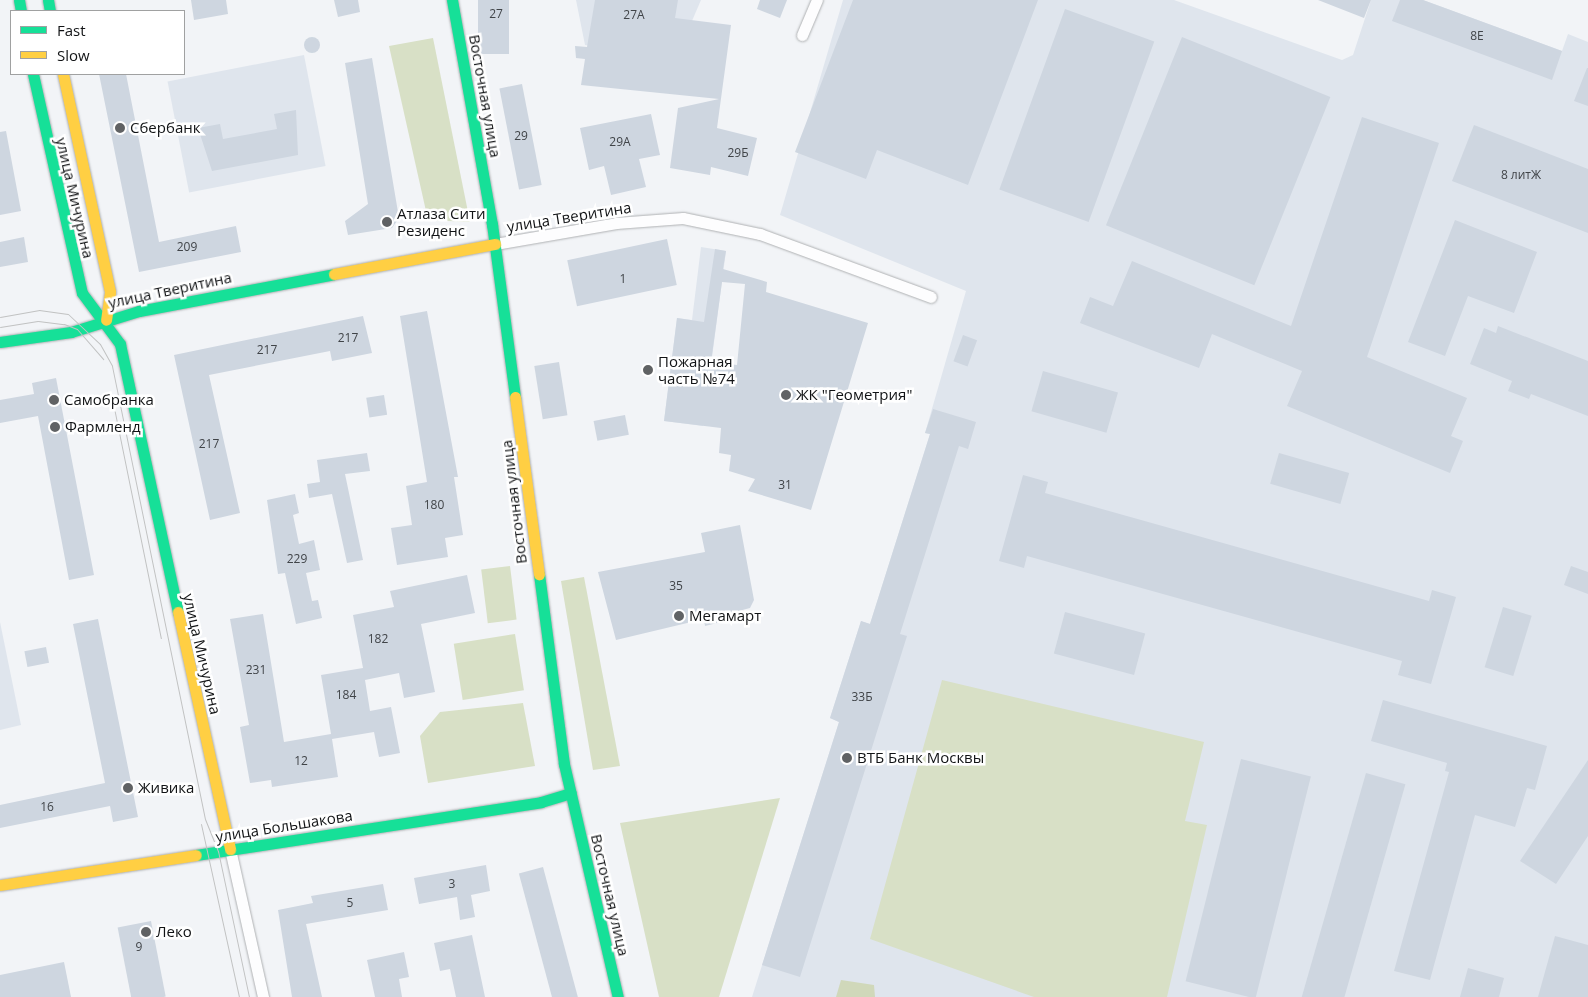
<!DOCTYPE html>
<html>
<head>
<meta charset="utf-8">
<style>
	body { margin:0 }
	#map { position:relative; width:1588px; height:997px; overflow:hidden; background:#f2f4f7; font-family:"Open Sans",sans-serif }
	div>[style] { position:absolute }
	.built>* { inset:0; background:#dfe5ed; transform-origin:0 0 }
	.green>* { inset:0; background:#d8e0c6; transform-origin:0 0 }
	.forest>* { inset:0; background:#d0d8ba }
	.building>* { inset:0; background:#ced6e0; transform-origin:0 0 }
	.round { border-radius:50% }
	.roads { filter:drop-shadow(0 0 1px #afb1b3) drop-shadow(0 0 1px #afb1b3) }
	.street>* { height:11px; margin:-5.5px; padding:0 5.5px; transform-origin:5.5px; border-radius:5.5px; background:#fdfdfe }
	.fast>* { height:11px; margin:-5.5px; padding:0 5.5px; transform-origin:5.5px; border-radius:5.5px; background:#16e098 }
	.slow>* { height:11px; margin:-5.5px; padding:0 5.5px; transform-origin:5.5px; border-radius:5.5px; background:#ffcf43 }
	.tram>* { height:1px; margin:-0.5px; padding:0 0.5px; transform-origin:0.5px; border-radius:0.5px; background:#c1c2c2 }
	.dots>* { width:14px; height:14px; translate:-50% -50%; box-sizing:border-box; border:2px solid #fff; border-radius:50% }
	span { translate:-50% -50%; white-space:nowrap; text-align:center; line-height:1.15; -webkit-text-stroke:5px #fff; paint-order:stroke }
	.number-label { font-size:12px; color:#404448 }
	.number-label span { -webkit-text-stroke-width:0 }
	.street-label { font-size:15px; color:#111315 }
	.poi-label { font-size:15px; color:#111315 }
	.left { translate:0 -50%; text-align:left }
	.legend { position:absolute; left:10px; top:10px; width:175px; height:65px; box-sizing:border-box; background:#fff; border:1px solid #a0a1a1; margin:0; padding:6px 9px; list-style:none; font-size:15px; color:#111315 }
	.legend li { display:flex; align-items:center; gap:10px; height:25px }
	.legend b { width:25px; border:1px solid #a0a1a1 }
</style>
</head>
<body>
<div id="map">
	<div class="built">
		<div style="clip-path:polygon(576px 0,701px 0,676px 58px,585px 45px)"></div>
		<div style="clip-path:polygon(843px 0,1174px 0,1342px 60px,1353px 55px,1371px 0,1423px 0,1562px 51px,1568px 34px,1588px 42px,1588px 997px,752px 997px,839px 722px,830px 718px,861px 621px,870px 624px,930px 434px,925px 433px,966px 291px,780px 215px)"></div>
		<div style="left:304px;top:55px;width:113px;height:139px;rotate:79deg"></div>
		<div style="clip-path:polygon(701px 247px,726px 251px,703px 426px,664px 421px,677px 318px,692px 320px)"></div>
		<div style="clip-path:polygon(0 622px,21px 725px,0 730px)"></div>
	</div>
	<div class="green">
		<div style="clip-path:polygon(433px 38px,470px 222px,428px 220px,389px 46px)"></div>
		<div style="left:510px;top:566px;width:54px;height:29px;rotate:83deg"></div>
		<div style="clip-path:polygon(584px 577px,620px 766px,593px 770px,561px 581px)"></div>
		<div style="left:515px;top:634px;width:57px;height:62px;rotate:81deg"></div>
		<div style="clip-path:polygon(942px 680px,1204px 742px,1185px 821px,1207px 825px,1167px 997px,1034px 997px,870px 939px)"></div>
		<div style="clip-path:polygon(523px 703px,535px 766px,428px 783px,420px 736px,440px 712px)"></div>
		<div style="clip-path:polygon(780px 798px,719px 997px,659px 997px,620px 823px)"></div>
	</div>
	<div class="forest">
		<div style="clip-path:polygon(841px 980px,874px 985px,875px 997px,836px 997px)"></div>
	</div>
	<div class="building">
		<div style="clip-path:polygon(191px 0,226px 0,228px 14px,194px 20px)"></div>
		<div style="clip-path:polygon(334px 0,358px 0,360px 12px,338px 17px)"></div>
		<div style="left:478px;top:0;width:31px;height:54px"></div>
		<div style="clip-path:polygon(595px 0,678px 0,675px 18px,731px 25px,717px 128px,757px 138px,748px 176px,711px 167px,710px 175px,670px 168px,678px 108px,719px 99px,581px 85px,585px 59px,576px 58px,575px 46px,587px 47px)"></div>
		<div style="clip-path:polygon(760px 0,787px 0,780px 18px,757px 9px)"></div>
		<div style="clip-path:polygon(853px 0,1038px 0,968px 185px,877px 150px,866px 179px,795px 152px)"></div>
		<div style="clip-path:polygon(1318px 0,1371px 0,1364px 18px)"></div>
		<div style="clip-path:polygon(1400px 0,1423px 0,1562px 51px,1552px 80px,1392px 21px)"></div>
		<div style="left:1065px;top:9px;width:95px;height:192px;rotate:20deg"></div>
		<div class="round" style="left:304px;top:37px;width:16px;height:16px"></div>
		<div style="left:1182px;top:37px;width:160px;height:203px;rotate:22deg"></div>
		<div style="clip-path:polygon(372px 58px,399px 218px,392px 228px,348px 235px,345px 221px,368px 204px,345px 63px)"></div>
		<div style="clip-path:polygon(1587px 68px,1588px 68px,1588px 106px,1574px 101px)"></div>
		<div style="clip-path:polygon(99px 74px,126px 74px,159px 242px,236px 226px,241px 252px,139px 272px)"></div>
		<div style="left:522px;top:84px;width:103px;height:23px;rotate:79deg"></div>
		<div style="clip-path:polygon(296px 110px,298px 155px,212px 171px,198px 128px,220px 124px,223px 139px,277px 129px,274px 114px)"></div>
		<div style="clip-path:polygon(651px 114px,660px 155px,639px 159px,646px 187px,611px 195px,604px 166px,589px 170px,580px 128px)"></div>
		<div style="clip-path:polygon(1362px 117px,1439px 143px,1367px 357px,1467px 398px,1451px 436px,1463px 441px,1450px 473px,1287px 406px,1302px 371px,1212px 334px,1199px 368px,1080px 323px,1090px 297px,1113px 306px,1132px 261px,1291px 326px)"></div>
		<div style="clip-path:polygon(1474px 125px,1588px 169px,1588px 233px,1452px 181px)"></div>
		<div style="clip-path:polygon(6px 131px,21px 211px,0 215px,0 132px)"></div>
		<div style="clip-path:polygon(1455px 220px,1537px 252px,1514px 313px,1468px 296px,1445px 356px,1408px 342px)"></div>
		<div style="clip-path:polygon(24px 237px,28px 262px,0 267px,0 242px)"></div>
		<div style="left:667px;top:239px;width:47px;height:102px;rotate:78deg"></div>
		<div style="clip-path:polygon(evenodd,715px 249px,726px 251px,723px 269px,767px 282px,766px 292px,868px 323px,811px 510px,748px 491px,755px 479px,729px 471px,731px 455px,719px 453px,721px 428px,664px 421px,677px 318px,704px 322px,715px 249px,722px 282px,745px 284px,737px 365px,711px 362px,722px 282px)"></div>
		<div style="clip-path:polygon(427px 311px,458px 477px,454px 477px,463px 535px,445px 538px,448px 557px,397px 565px,391px 528px,412px 525px,406px 486px,427px 482px,400px 316px)"></div>
		<div style="clip-path:polygon(363px 316px,372px 353px,332px 361px,330px 351px,209px 375px,240px 513px,210px 520px,174px 355px)"></div>
		<div style="clip-path:polygon(1498px 326px,1588px 361px,1588px 416px,1531px 394px,1529px 399px,1508px 391px,1512px 381px,1470px 364px,1484px 328px,1496px 333px)"></div>
		<div style="left:963px;top:335px;width:15px;height:28px;rotate:20deg"></div>
		<div style="left:559px;top:362px;width:54px;height:25px;rotate:81deg"></div>
		<div style="left:1043px;top:371px;width:78px;height:42px;rotate:16deg"></div>
		<div style="clip-path:polygon(56px 378px,94px 575px,69px 580px,38px 416px,0 423px,0 400px,34px 394px,32px 383px)"></div>
		<div style="left:384px;top:395px;width:20px;height:18px;rotate:81deg"></div>
		<div style="clip-path:polygon(933px 409px,976px 422px,968px 449px,959px 446px,900px 634px,907px 636px,800px 977px,762px 965px,839px 722px,830px 718px,861px 621px,870px 624px,930px 434px,925px 433px)"></div>
		<div style="left:625px;top:415px;width:20px;height:32px;rotate:79deg"></div>
		<div style="clip-path:polygon(367px 453px,370px 471px,345px 474px,363px 560px,347px 563px,332px 494px,309px 498px,307px 484px,320px 482px,317px 460px)"></div>
		<div style="left:1279px;top:453px;width:73px;height:32px;rotate:16deg"></div>
		<div style="clip-path:polygon(1023px 475px,1048px 482px,1045px 493px,1429px 601px,1432px 590px,1456px 597px,1431px 684px,1398px 675px,1402px 661px,1027px 556px,1024px 568px,999px 561px)"></div>
		<div style="clip-path:polygon(295px 494px,299px 513px,293px 515px,299px 544px,314px 540px,320px 570px,306px 573px,312px 601px,318px 600px,322px 618px,296px 624px,285px 573px,278px 574px,267px 500px)"></div>
		<div style="clip-path:polygon(740px 525px,754px 600px,750px 608px,716px 617px,717px 623px,705px 626px,704px 619px,616px 640px,598px 572px,705px 552px,701px 533px)"></div>
		<div style="clip-path:polygon(1571px 566px,1588px 572px,1588px 594px,1564px 585px)"></div>
		<div style="clip-path:polygon(467px 575px,475px 613px,421px 624px,435px 692px,404px 698px,399px 673px,365px 680px,370px 711px,391px 707px,400px 753px,379px 757px,374px 732px,332px 739px,338px 777px,272px 787px,271px 780px,250px 783px,240px 727px,249px 725px,230px 619px,263px 614px,284px 742px,331px 734px,321px 675px,363px 668px,353px 615px,394px 607px,390px 591px)"></div>
		<div style="left:1503px;top:607px;width:30px;height:63px;rotate:17deg"></div>
		<div style="left:1065px;top:612px;width:83px;height:43px;rotate:15deg"></div>
		<div style="clip-path:polygon(98px 619px,138px 817px,113px 822px,110px 806px,0 828px,0 805px,105px 783px,73px 624px)"></div>
		<div style="left:46px;top:647px;width:16px;height:22px;rotate:79deg"></div>
		<div style="clip-path:polygon(1383px 700px,1547px 746px,1535px 790px,1527px 788px,1515px 827px,1475px 815px,1430px 980px,1394px 971px,1449px 772px,1445px 771px,1447px 763px,1371px 741px)"></div>
		<div style="left:1241px;top:759px;width:72px;height:229px;rotate:14deg"></div>
		<div style="clip-path:polygon(1588px 760px,1588px 836px,1556px 884px,1520px 861px)"></div>
		<div style="left:1366px;top:773px;width:41px;height:233px;rotate:16deg"></div>
		<div style="clip-path:polygon(486px 865px,490px 891px,471px 895px,475px 917px,460px 920px,457px 897px,419px 904px,414px 878px)"></div>
		<div style="left:543px;top:867px;width:135px;height:25px;rotate:75deg"></div>
		<div style="clip-path:polygon(383px 884px,388px 910px,306px 924px,322px 997px,292px 997px,278px 910px,313px 903px,311px 896px)"></div>
		<div style="left:151px;top:921px;width:77px;height:34px;rotate:79deg"></div>
		<div style="clip-path:polygon(472px 935px,485px 997px,456px 997px,450px 969px,440px 971px,434px 943px)"></div>
		<div style="clip-path:polygon(1555px 936px,1588px 945px,1588px 997px,1538px 997px)"></div>
		<div style="clip-path:polygon(404px 952px,409px 977px,399px 979px,402px 997px,375px 997px,367px 960px)"></div>
		<div style="clip-path:polygon(64px 962px,71px 997px,0 997px,0 975px)"></div>
		<div style="clip-path:polygon(1468px 968px,1504px 978px,1499px 997px,1460px 997px)"></div>
	</div>
	<div class="roads">
		<div class="street">
			<div style="left:802px;top:35px;width:38px;rotate:-67deg"></div>
			<div style="left:495px;top:244px;width:123px;rotate:-9.8deg"></div>
			<div style="left:616px;top:223px;width:67px;rotate:-4.3deg"></div>
			<div style="left:683px;top:218px;width:79px;rotate:11.7deg"></div>
			<div style="left:760px;top:234px;width:182px;rotate:20.2deg"></div>
			<div style="left:230px;top:849px;width:152px;rotate:77.4deg"></div>
		</div>
		<div class="fast">
			<div style="left:19px;top:0;width:11px;rotate:80deg"></div>
			<div style="left:48px;top:0;width:11px;rotate:80deg"></div>
			<div style="left:452px;top:0;width:228px;rotate:79.9deg"></div>
			<div style="left:492px;top:224px;width:175px;rotate:82.4deg"></div>
			<div style="left:33px;top:74px;width:224px;rotate:77.4deg"></div>
			<div style="left:82px;top:293px;width:64px;rotate:53.3deg"></div>
			<div style="left:120px;top:344px;width:274px;rotate:77.8deg"></div>
			<div style="left:0;top:342px;width:72px;rotate:-8deg"></div>
			<div style="left:71px;top:332px;width:71px;rotate:-17.2deg"></div>
			<div style="left:139px;top:311px;width:198px;rotate:-10.7deg"></div>
			<div style="left:539px;top:574px;width:192px;rotate:82.5deg"></div>
			<div style="left:564px;top:764px;width:239px;rotate:77deg"></div>
			<div style="left:196px;top:855px;width:349px;rotate:-8.7deg"></div>
			<div style="left:541px;top:802px;width:31px;rotate:-17deg"></div>
		</div>
		<div class="slow">
			<div style="left:63px;top:74px;width:223px;rotate:77.8deg"></div>
			<div style="left:110px;top:292px;width:28px;rotate:98deg"></div>
			<div style="left:334px;top:274px;width:164px;rotate:-10.6deg"></div>
			<div style="left:515px;top:397px;width:179px;rotate:82.3deg"></div>
			<div style="left:178px;top:612px;width:243px;rotate:77.6deg"></div>
			<div style="left:0;top:885px;width:198px;rotate:-8.7deg"></div>
		</div>
	</div>
	<div class="tram">
		<div style="left:0;top:317px;width:40px;rotate:-10deg"></div>
		<div style="left:39px;top:310px;width:29px;rotate:8deg"></div>
		<div style="left:68px;top:314px;width:44px;rotate:43.2deg"></div>
		<div style="left:100px;top:344px;width:25px;rotate:61deg"></div>
		<div style="left:112px;top:366px;width:462px;rotate:78.4deg"></div>
		<div style="left:205px;top:819px;width:35px;rotate:68deg"></div>
		<div style="left:218px;top:851px;width:149px;rotate:78deg"></div>
		<div style="left:0;top:327px;width:38px;rotate:-9deg"></div>
		<div style="left:38px;top:321px;width:26px;rotate:7deg"></div>
		<div style="left:64px;top:324px;width:14px;rotate:21deg"></div>
		<div style="left:77px;top:329px;width:40px;rotate:49deg"></div>
		<div style="left:112px;top:398px;width:245px;rotate:78.5deg"></div>
		<div style="left:201px;top:824px;width:177px;rotate:77.6deg"></div>
	</div>
	<div class="dots">
		<div style="left:120px;top:128px;background:#606264"></div>
		<div style="left:387px;top:222px;background:#606264"></div>
		<div style="left:648px;top:370px;background:#606264"></div>
		<div style="left:786px;top:395px;background:#606264"></div>
		<div style="left:54px;top:400px;background:#606264"></div>
		<div style="left:55px;top:427px;background:#606264"></div>
		<div style="left:679px;top:616px;background:#606264"></div>
		<div style="left:847px;top:758px;background:#606264"></div>
		<div style="left:128px;top:788px;background:#606264"></div>
		<div style="left:146px;top:932px;background:#606264"></div>
	</div>
	<div class="number-label">
		<span style="left:496px;top:14px">27</span>
		<span style="left:634px;top:15px">27А</span>
		<span style="left:1477px;top:36px">8Е</span>
		<span style="left:521px;top:136px">29</span>
		<span style="left:620px;top:142px">29А</span>
		<span style="left:738px;top:153px">29Б</span>
		<span style="left:1521px;top:175px">8 литЖ</span>
		<span style="left:187px;top:247px">209</span>
		<span style="left:623px;top:279px">1</span>
		<span style="left:348px;top:338px">217</span>
		<span style="left:267px;top:350px">217</span>
		<span style="left:209px;top:444px">217</span>
		<span style="left:785px;top:485px">31</span>
		<span style="left:434px;top:505px">180</span>
		<span style="left:297px;top:559px">229</span>
		<span style="left:676px;top:586px">35</span>
		<span style="left:378px;top:639px">182</span>
		<span style="left:256px;top:670px">231</span>
		<span style="left:346px;top:695px">184</span>
		<span style="left:862px;top:697px">33Б</span>
		<span style="left:301px;top:761px">12</span>
		<span style="left:47px;top:807px">16</span>
		<span style="left:452px;top:884px">3</span>
		<span style="left:350px;top:903px">5</span>
		<span style="left:139px;top:947px">9</span>
	</div>
	<div class="street-label">
		<span style="left:485px;top:96px;rotate:80deg">Восточная улица</span>
		<span style="left:75px;top:198px;rotate:77deg">улица Мичурина</span>
		<span style="left:569px;top:217px;rotate:-9deg">улица Тверитина</span>
		<span style="left:170px;top:290px;rotate:-12deg">улица Тверитина</span>
		<span style="left:514px;top:502px;rotate:-97deg">Восточная улица</span>
		<span style="left:202px;top:654px;rotate:77deg">улица Мичурина</span>
		<span style="left:284px;top:826px;rotate:-9deg">улица Большакова</span>
		<span style="left:610px;top:895px;rotate:77deg">Восточная улица</span>
	</div>
	<div class="poi-label">
		<span class="left" style="left:130px;top:128px">Сбербанк</span>
		<span class="left" style="left:397px;top:222px">Атлаза Сити<br>Резиденс</span>
		<span class="left" style="left:658px;top:370px">Пожарная<br>часть №74</span>
		<span class="left" style="left:796px;top:395px">ЖК "Геометрия"</span>
		<span class="left" style="left:64px;top:400px">Самобранка</span>
		<span class="left" style="left:65px;top:427px">Фармленд</span>
		<span class="left" style="left:689px;top:616px">Мегамарт</span>
		<span class="left" style="left:857px;top:758px">ВТБ Банк Москвы</span>
		<span class="left" style="left:138px;top:788px">Живика</span>
		<span class="left" style="left:156px;top:932px">Леко</span>
	</div>
	<ul class="legend">
	<li><b style="height:6px;background:#16e098"></b>Fast</li>
	<li><b style="height:6px;background:#ffcf43"></b>Slow</li>
	</ul>
</div>
</body>
</html>
